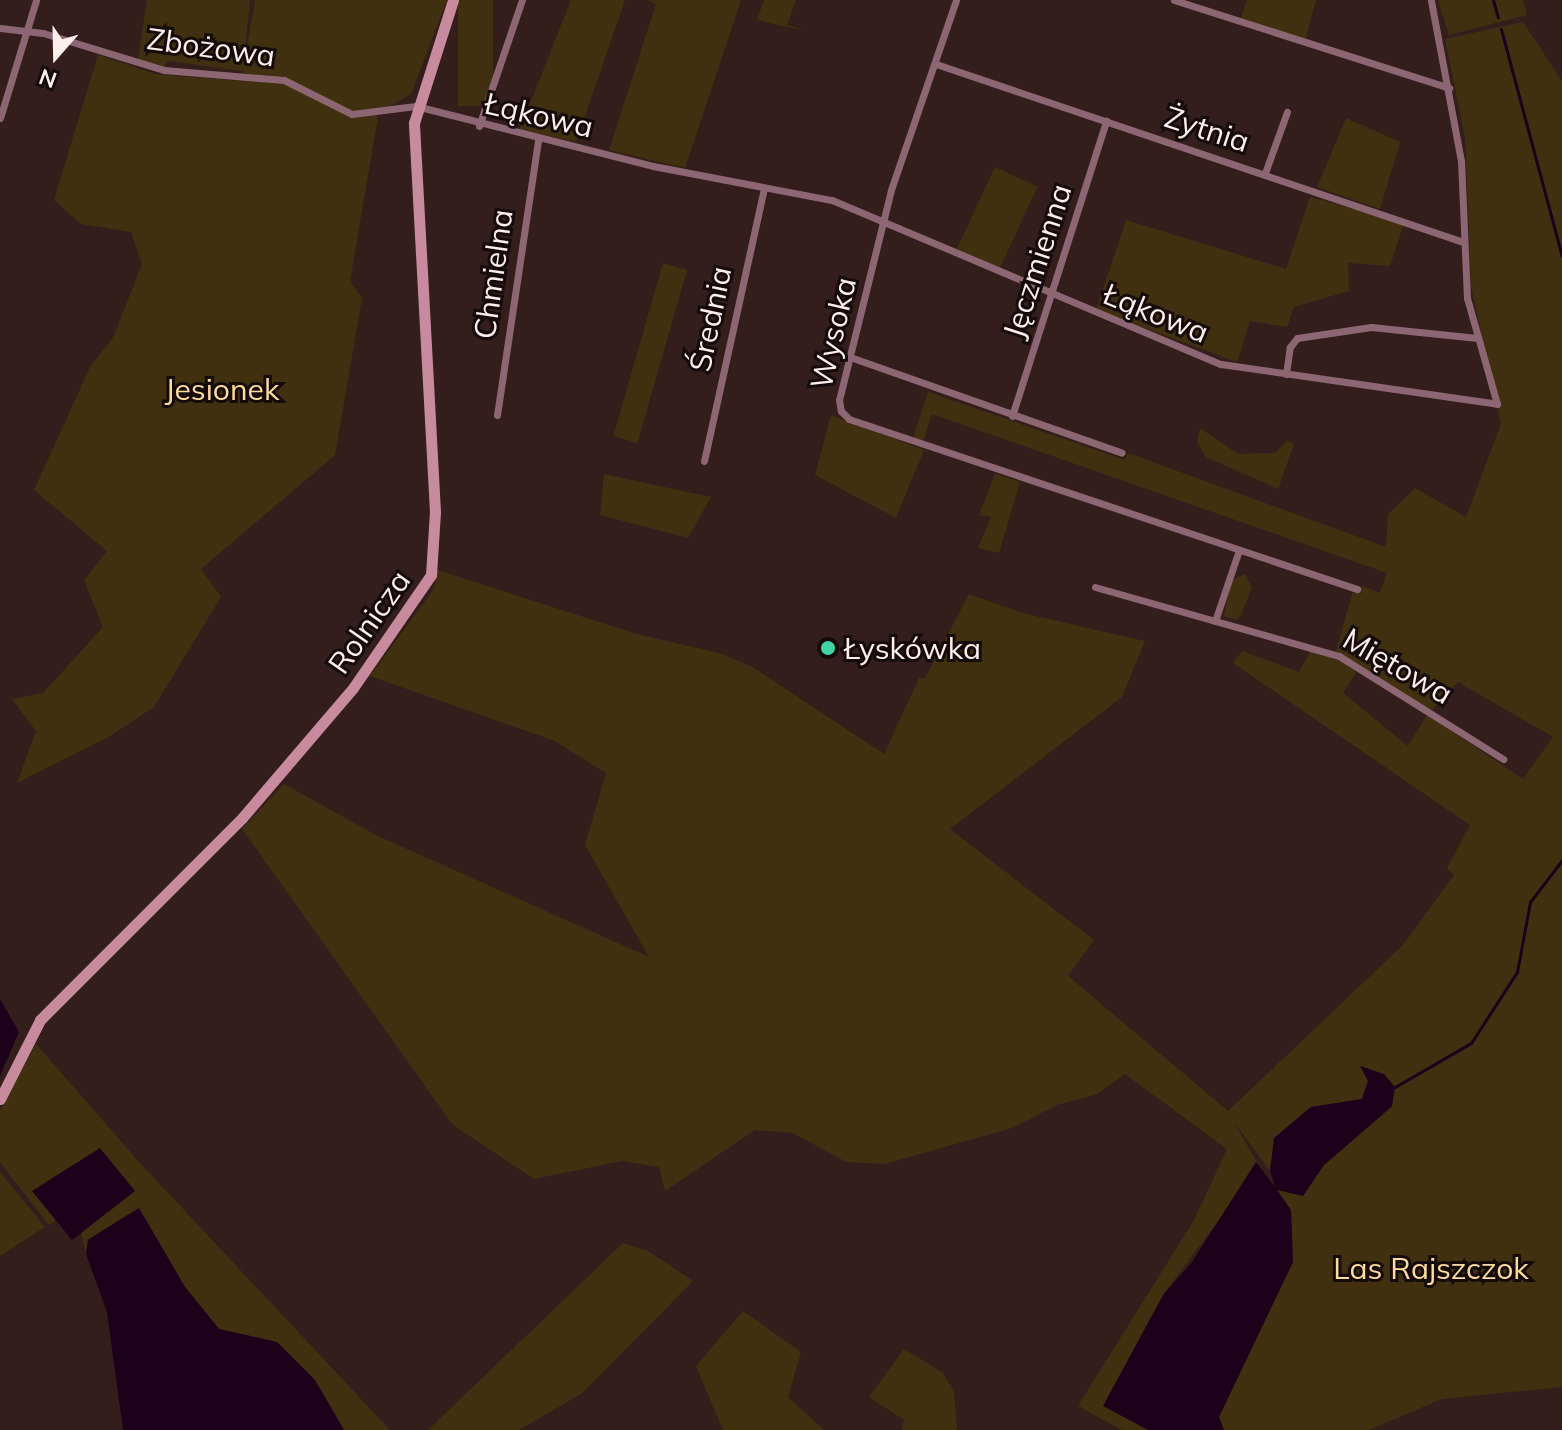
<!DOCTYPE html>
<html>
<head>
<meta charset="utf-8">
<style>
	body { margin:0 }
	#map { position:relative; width:1562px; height:1430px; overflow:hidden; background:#331e1c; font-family:Mulish,sans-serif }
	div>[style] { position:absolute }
	.green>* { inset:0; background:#403010; transform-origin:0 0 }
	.water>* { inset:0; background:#1d011b }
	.stream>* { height:3px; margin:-1.5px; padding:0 1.5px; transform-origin:1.5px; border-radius:1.5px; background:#1d011b }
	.street>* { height:7px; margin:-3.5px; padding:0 3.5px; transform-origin:3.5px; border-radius:3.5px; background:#8c6672 }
	.secondary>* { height:11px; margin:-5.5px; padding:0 5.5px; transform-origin:5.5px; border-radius:5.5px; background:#c88b9e }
	.dots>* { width:22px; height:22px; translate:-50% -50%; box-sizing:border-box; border:4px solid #140b0a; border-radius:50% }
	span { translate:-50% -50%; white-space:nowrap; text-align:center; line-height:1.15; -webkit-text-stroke:6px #140b0a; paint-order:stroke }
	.street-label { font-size:30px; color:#feeeec }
	.park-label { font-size:30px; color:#fcdb9d }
	.poi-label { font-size:30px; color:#feeeec }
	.left { translate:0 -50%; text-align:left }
	.north { position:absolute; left:16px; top:16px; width:80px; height:80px; -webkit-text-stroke:6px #140b0a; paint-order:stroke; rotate:200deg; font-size:22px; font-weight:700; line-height:32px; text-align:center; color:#feeeec }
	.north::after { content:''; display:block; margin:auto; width:28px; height:36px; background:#feeeec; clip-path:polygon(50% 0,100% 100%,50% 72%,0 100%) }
</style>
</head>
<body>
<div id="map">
	<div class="green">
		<div style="clip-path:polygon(147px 0,250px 0,243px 71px,168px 61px,164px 67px,138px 59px)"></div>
		<div style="clip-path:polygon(255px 0,447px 0,411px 94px,390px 106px,366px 110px,378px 117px,350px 281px,362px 298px,335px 455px,201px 569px,221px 597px,154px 707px,107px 738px,17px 783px,36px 731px,12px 699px,43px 693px,103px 627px,84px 580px,107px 551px,34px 490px,91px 365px,113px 338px,142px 264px,131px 232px,81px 224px,54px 200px,98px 55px,155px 74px,241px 81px)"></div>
		<div style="left:458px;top:0;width:35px;height:106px"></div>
		<div style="clip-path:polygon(571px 0,625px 0,576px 142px,520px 129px)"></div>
		<div style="clip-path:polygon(648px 0,741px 0,685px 168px,609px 150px,656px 4px)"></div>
		<div style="clip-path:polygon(764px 0,796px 0,787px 25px,809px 32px,757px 20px)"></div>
		<div style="clip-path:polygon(1247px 0,1316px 0,1305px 41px,1241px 18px)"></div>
		<div style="clip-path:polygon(1438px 0,1523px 0,1527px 15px,1449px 35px)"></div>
		<div style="clip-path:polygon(evenodd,1523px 22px,1562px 81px,1562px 1387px,1442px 1399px,1369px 1430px,1224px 1430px,1218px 1417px,1293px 1262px,1291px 1210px,1276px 1189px,1303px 1196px,1324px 1165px,1392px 1107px,1361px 1066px,1368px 1081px,1362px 1099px,1311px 1107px,1275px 1138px,1270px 1171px,1234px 1122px,1259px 1166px,1163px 1295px,1148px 1430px,1122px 1430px,1078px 1406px,1194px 1220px,1227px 1149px,1125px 1074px,1097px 1094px,1057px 1105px,1012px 1128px,885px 1164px,846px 1162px,793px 1133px,755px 1130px,665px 1191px,659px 1167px,622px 1161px,534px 1179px,453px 1125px,242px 829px,284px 784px,378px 836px,649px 957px,585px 845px,606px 773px,555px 741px,370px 676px,434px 589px,437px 570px,637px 634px,723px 654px,754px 668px,884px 754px,919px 678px,925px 678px,969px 594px,1022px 613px,1145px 641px,1122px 697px,950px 829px,1094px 940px,1068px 976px,1228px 1111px,1403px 945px,1454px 875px,1447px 868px,1470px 825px,1233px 663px,1242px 651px,1299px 672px,1311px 650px,1342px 662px,1356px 672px,1343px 693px,1408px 746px,1427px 715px,1336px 651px,1353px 591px,1361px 594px,1362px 586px,1380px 593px,1387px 573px,932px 414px,923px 441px,913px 437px,928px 392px,1125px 460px,1128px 453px,1386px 547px,1388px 514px,1415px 488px,1466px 517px,1501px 424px,1471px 286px,1465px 138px,1445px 39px,1523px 22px,1458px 682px,1553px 737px,1523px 779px,1427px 715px,1458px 682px)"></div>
		<div style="clip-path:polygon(1346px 118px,1400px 142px,1380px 209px,1317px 187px)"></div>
		<div style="left:995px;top:167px;width:47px;height:91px;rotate:25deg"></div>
		<div style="clip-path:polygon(1310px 197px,1404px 223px,1390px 266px,1348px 263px,1349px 291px,1294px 307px,1287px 327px,1250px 321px,1237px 362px,1096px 310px,1126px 220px,1286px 269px)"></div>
		<div style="left:663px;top:263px;width:25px;height:180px;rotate:16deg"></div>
		<div style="clip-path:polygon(831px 415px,924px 450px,896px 518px,815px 475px)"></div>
		<div style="clip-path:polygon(1200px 428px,1238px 454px,1275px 453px,1287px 441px,1294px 444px,1278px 489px,1206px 457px,1197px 442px)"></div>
		<div style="clip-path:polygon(604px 474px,711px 497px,688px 538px,600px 515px)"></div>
		<div style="clip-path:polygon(995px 474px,1020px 482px,999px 553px,978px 548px,991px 517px,979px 515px)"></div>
		<div style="clip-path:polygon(1244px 574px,1252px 587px,1241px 615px,1236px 620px,1224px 616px,1231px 581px)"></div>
		<div style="clip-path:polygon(36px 1044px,139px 1162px,390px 1430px,344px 1430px,315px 1380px,277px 1342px,219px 1329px,185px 1287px,139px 1208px,88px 1239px,86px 1254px,81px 1232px,135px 1191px,33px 1192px,56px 1220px,49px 1225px,0 1162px,0 1111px)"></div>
		<div style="clip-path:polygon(0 1172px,45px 1227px,0 1256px)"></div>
		<div style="clip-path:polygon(623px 1243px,648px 1251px,693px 1281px,581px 1394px,519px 1430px,428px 1430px)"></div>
		<div style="clip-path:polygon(743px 1311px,801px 1352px,788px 1397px,824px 1430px,723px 1430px,696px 1366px)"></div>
		<div style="clip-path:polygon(904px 1349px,943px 1373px,954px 1392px,957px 1430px,902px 1430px,904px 1420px,869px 1397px)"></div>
	</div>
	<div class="water">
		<div style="clip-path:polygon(0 999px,19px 1032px,0 1076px)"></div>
		<div style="clip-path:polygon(1360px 1066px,1384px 1074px,1395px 1087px,1392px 1106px,1324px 1165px,1303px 1196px,1277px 1190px,1291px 1210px,1293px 1262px,1219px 1417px,1224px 1430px,1148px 1430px,1103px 1406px,1163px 1295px,1192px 1262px,1256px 1162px,1275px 1187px,1270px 1171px,1274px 1138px,1311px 1107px,1362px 1099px,1368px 1081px)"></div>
		<div style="clip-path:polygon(100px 1148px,135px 1191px,72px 1240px,32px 1191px)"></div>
		<div style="clip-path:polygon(139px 1208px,185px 1287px,219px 1329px,277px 1342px,315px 1380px,344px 1430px,123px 1430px,107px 1312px,86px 1254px,88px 1240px)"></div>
	</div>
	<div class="stream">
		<div style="left:1493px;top:0;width:18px;rotate:74deg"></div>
		<div style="left:1501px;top:29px;width:235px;rotate:75deg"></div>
		<div style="left:1395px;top:1087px;width:88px;rotate:-30.1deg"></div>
		<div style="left:1471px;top:1043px;width:85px;rotate:-57.1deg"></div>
		<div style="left:1517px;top:972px;width:71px;rotate:-79.5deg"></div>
		<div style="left:1530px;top:902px;width:53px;rotate:-52.7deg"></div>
	</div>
	<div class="street">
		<div style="left:956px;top:0;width:201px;rotate:108.9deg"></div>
		<div style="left:891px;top:190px;width:216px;rotate:103.9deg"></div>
		<div style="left:839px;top:400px;width:11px;rotate:80deg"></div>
		<div style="left:841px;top:411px;width:11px;rotate:45deg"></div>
		<div style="left:849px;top:419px;width:536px;rotate:18.5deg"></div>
		<div style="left:1174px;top:0;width:289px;rotate:17.7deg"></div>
		<div style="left:0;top:28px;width:43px;rotate:6.6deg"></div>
		<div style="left:43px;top:33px;width:127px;rotate:17deg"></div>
		<div style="left:164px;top:70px;width:120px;rotate:4.8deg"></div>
		<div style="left:284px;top:80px;width:76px;rotate:26.6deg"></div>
		<div style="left:352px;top:114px;width:64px;rotate:-7.1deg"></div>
		<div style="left:416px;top:106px;width:244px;rotate:14.2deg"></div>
		<div style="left:653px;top:166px;width:182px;rotate:10.8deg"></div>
		<div style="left:832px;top:200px;width:422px;rotate:22.9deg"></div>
		<div style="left:1221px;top:364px;width:279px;rotate:8.2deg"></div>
		<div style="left:1497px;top:404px;width:110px;rotate:-105.8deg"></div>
		<div style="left:1467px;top:298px;width:137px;rotate:-92.5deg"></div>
		<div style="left:1461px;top:161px;width:164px;rotate:-100.6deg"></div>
		<div style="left:936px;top:64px;width:556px;rotate:18.66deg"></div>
		<div style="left:0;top:118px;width:123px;rotate:-73deg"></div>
		<div style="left:479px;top:126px;width:133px;rotate:-71.2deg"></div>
		<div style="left:1265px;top:173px;width:65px;rotate:-70.2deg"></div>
		<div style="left:850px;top:357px;width:288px;rotate:19.4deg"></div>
		<div style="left:1286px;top:374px;width:27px;rotate:-82deg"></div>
		<div style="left:1290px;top:347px;width:11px;rotate:-52deg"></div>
		<div style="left:1297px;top:338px;width:75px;rotate:-8.5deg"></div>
		<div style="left:1371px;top:327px;width:107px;rotate:5.9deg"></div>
		<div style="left:497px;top:415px;width:278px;rotate:-81.5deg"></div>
		<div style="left:1012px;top:416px;width:310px;rotate:-72.3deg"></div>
		<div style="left:704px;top:461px;width:280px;rotate:-77.6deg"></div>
		<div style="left:1095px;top:587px;width:254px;rotate:15.8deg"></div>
		<div style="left:1339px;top:656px;width:194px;rotate:32.1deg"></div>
		<div style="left:1215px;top:621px;width:75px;rotate:-71.3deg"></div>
	</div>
	<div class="secondary">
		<div style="left:0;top:1099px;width:89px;rotate:-63.1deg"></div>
		<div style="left:40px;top:1020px;width:286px;rotate:-45deg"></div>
		<div style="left:242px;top:818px;width:171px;rotate:-49.5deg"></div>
		<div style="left:353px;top:688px;width:137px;rotate:-55.4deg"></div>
		<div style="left:431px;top:575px;width:63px;rotate:-86.4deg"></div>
		<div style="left:435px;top:512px;width:390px;rotate:-93.1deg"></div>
		<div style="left:414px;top:123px;width:129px;rotate:-72.4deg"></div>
	</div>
	<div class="dots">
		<div style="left:828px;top:648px;background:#3fd4a2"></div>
	</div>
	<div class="street-label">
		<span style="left:211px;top:47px;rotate:8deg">Zbożowa</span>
		<span style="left:539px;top:115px;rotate:13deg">Łąkowa</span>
		<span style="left:1207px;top:129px;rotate:18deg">Żytnia</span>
		<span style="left:1037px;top:261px;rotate:-72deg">Jęczmienna</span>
		<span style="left:493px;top:274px;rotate:-82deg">Chmielna</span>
		<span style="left:1156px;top:313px;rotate:22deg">Łąkowa</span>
		<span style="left:710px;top:319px;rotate:-78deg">Średnia</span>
		<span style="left:833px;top:333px;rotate:-77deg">Wysoka</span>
		<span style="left:369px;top:622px;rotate:-55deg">Rolnicza</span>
		<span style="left:1398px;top:666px;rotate:30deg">Miętowa</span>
	</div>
	<div class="park-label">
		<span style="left:222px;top:389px">Jesionek</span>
		<span style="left:1431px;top:1268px">Las Rajszczok</span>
	</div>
	<div class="poi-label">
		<span class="left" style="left:844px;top:648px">Łyskówka</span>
	</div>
	<div class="north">N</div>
</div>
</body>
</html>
